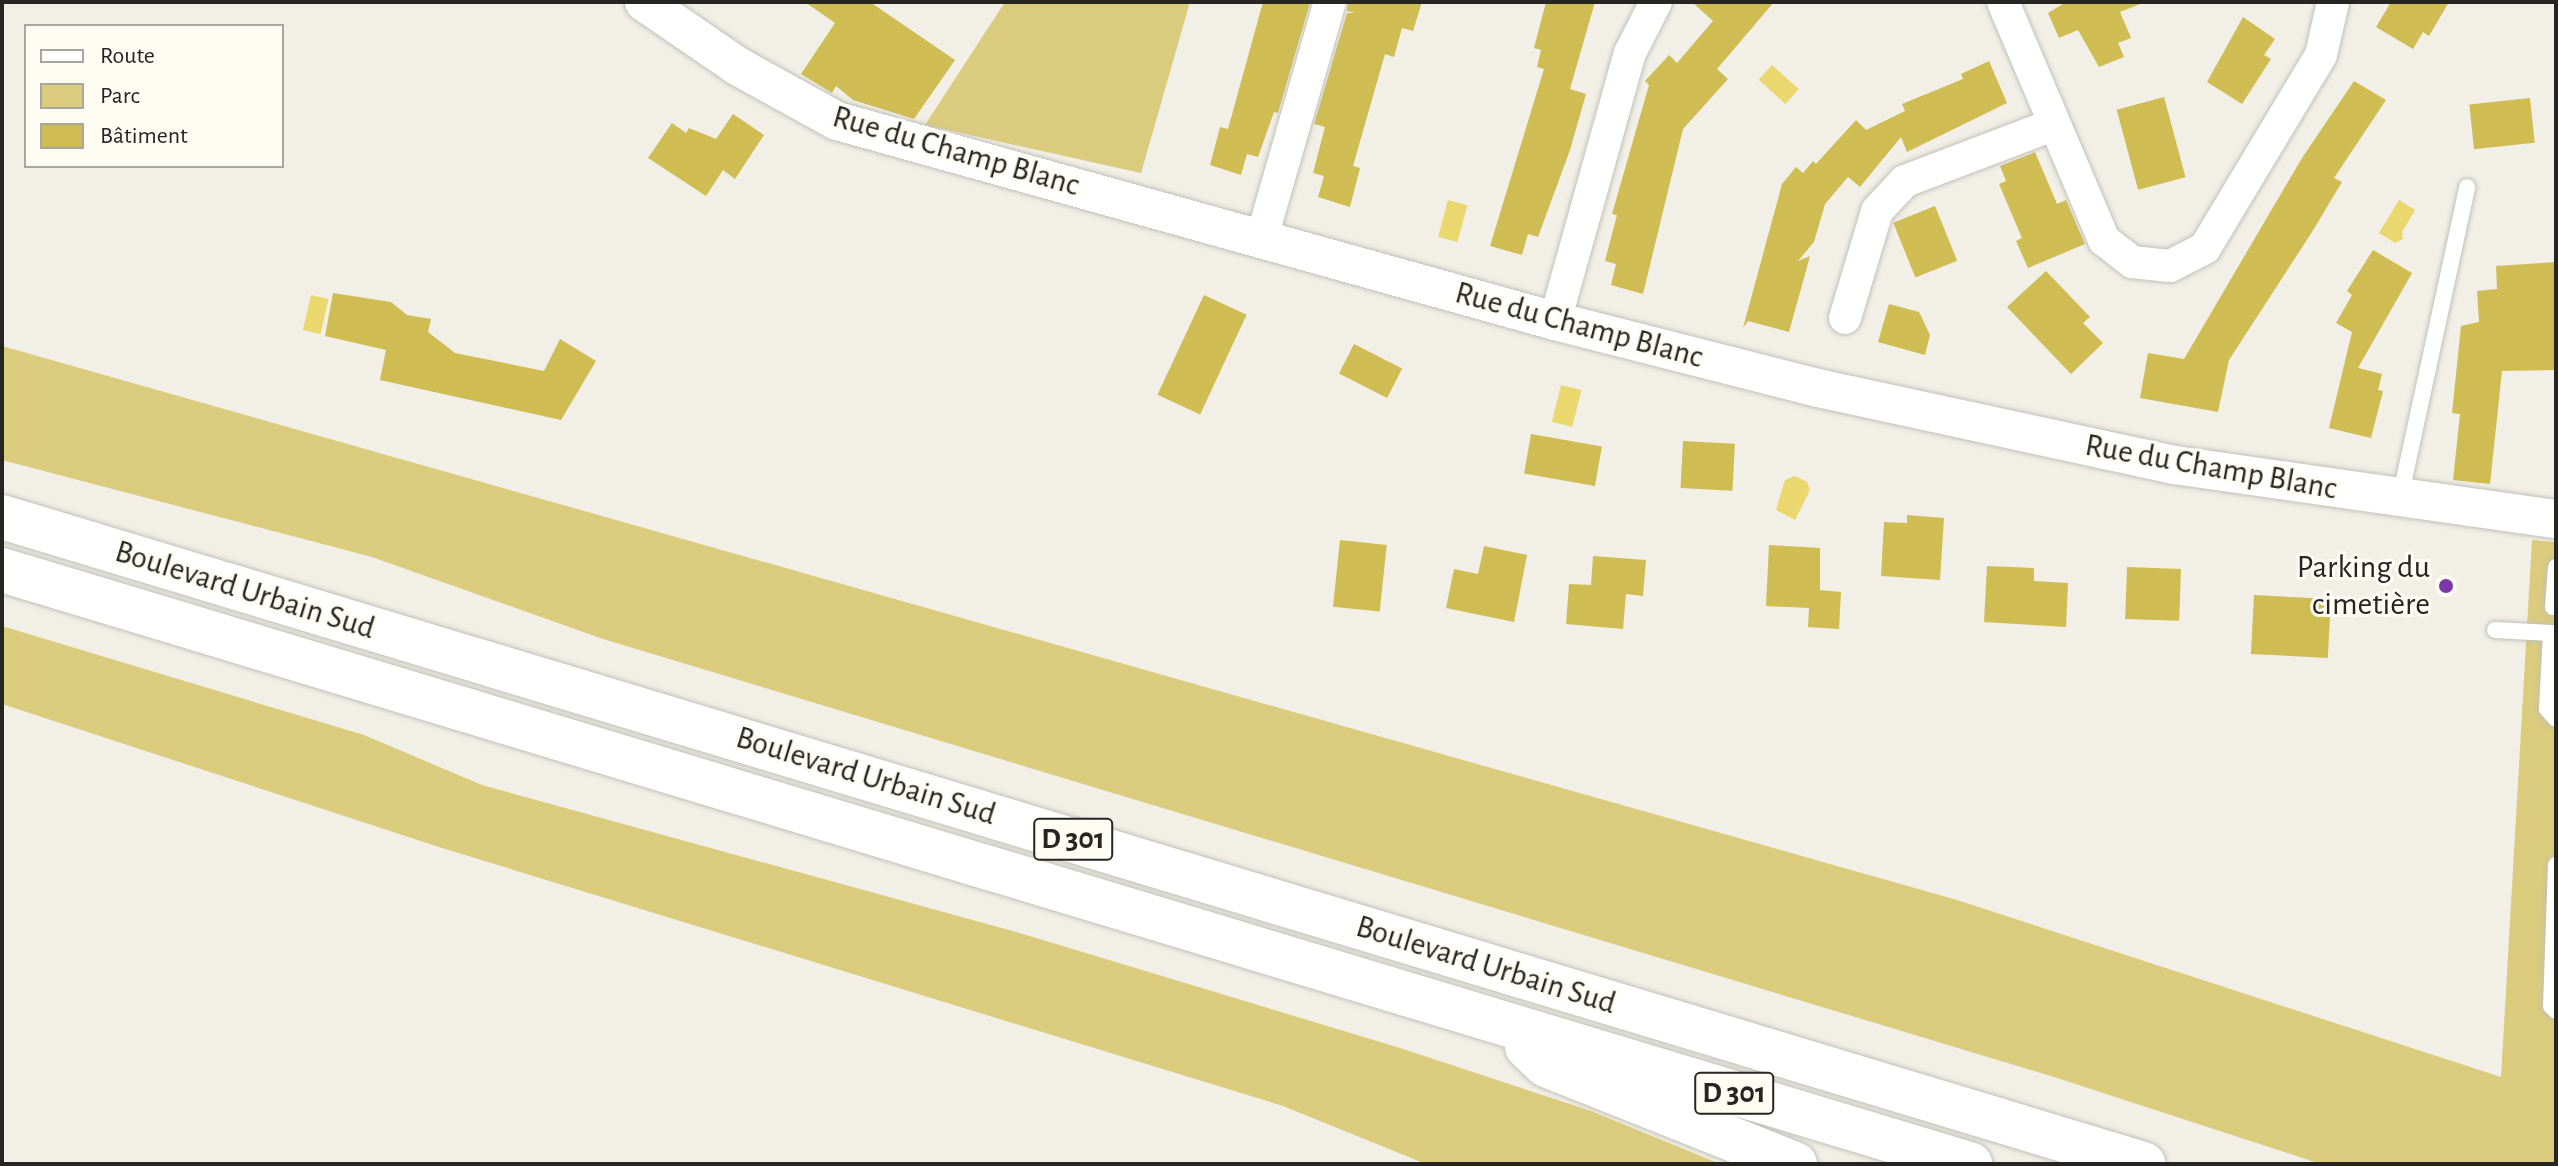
<!DOCTYPE html>
<html>
<head>
<meta charset="utf-8">
<style>
	body { margin:0 }
	#map { position:relative; width:2558px; height:1166px; overflow:hidden; background:#f1efe6; font-family:"Alegreya Sans",sans-serif }
	div>[style] { position:absolute }
	.green>* { inset:0; background:#dacb7d }
	.water>* { inset:0; background:#ead76e; transform-origin:0 0 }
	.building>* { inset:0; background:#cfbc52; transform-origin:0 0 }
	.roads { filter:drop-shadow(0 0 2px #c2c1b8) drop-shadow(0 0 2px #c2c1b8) }
	.service>* { height:16px; margin:-8px; padding:0 8px; transform-origin:8px; border-radius:8px; background:#fff }
	.minor>* { height:32px; margin:-16px; padding:0 16px; transform-origin:16px; border-radius:16px; background:#fff }
	.tertiary>* { height:38px; margin:-19px; padding:0 19px; transform-origin:19px; border-radius:19px; background:#fff }
	.trunk>* { height:44px; margin:-22px; padding:0 22px; transform-origin:22px; border-radius:22px; background:#fff }
	.dots>* { width:22px; height:22px; translate:-50% -50%; box-sizing:border-box; border:4px solid #fefcf3; border-radius:50% }
	span { translate:-50% -50%; white-space:nowrap; text-align:center; line-height:1.15; -webkit-text-stroke:6px #fefcf3; paint-order:stroke }
	.shield-label span { padding:2px 6px; background:#fefcf3; border:2px solid; border-radius:6px; -webkit-text-stroke-width:0 }
	.shield-label { font-size:30px; color:#262522; font-weight:700 }
	.street-label { font-size:32px; color:#262522 }
	.poi-label { font-size:32px; color:#262522 }
	.right { translate:-100% -50%; text-align:right }
	.frame { position:absolute; inset:0; border:4px solid #262522; pointer-events:none }
	.legend { position:absolute; left:24px; top:24px; width:260px; height:144px; box-sizing:border-box; background:#fefcf3; border:2px solid #a8a69f; margin:0; padding:10px 14px; list-style:none; font-size:24px; color:#262522 }
	.legend li { display:flex; align-items:center; gap:16px; height:40px }
	.legend b { width:40px; border:2px solid #a8a69f }
</style>
</head>
<body>
<div id="map">
	<div class="green">
		<div style="clip-path:polygon(1005px 2px,1190px 2px,1141px 173px,925px 125px)"></div>
		<div style="clip-path:polygon(2px 346px,1957px 900px,2501px 1077px,2532px 540px,2556px 542px,2556px 1164px,2321px 1164px,2054px 1077px,603px 639px,372px 557px,2px 460px)"></div>
		<div style="clip-path:polygon(2px 626px,364px 735px,482px 785px,1023px 934px,1400px 1048px,1591px 1111px,1720px 1164px,1426px 1164px,1283px 1106px,439px 847px,2px 704px)"></div>
	</div>
	<div class="water">
		<div style="left:1772px;top:65px;width:36px;height:20px;rotate:42deg"></div>
		<div style="left:1448px;top:200px;width:20px;height:38px;rotate:15deg"></div>
		<div style="clip-path:polygon(2399px 200px,2415px 210px,2402px 232px,2403px 239px,2395px 243px,2379px 233px)"></div>
		<div style="left:311px;top:295px;width:18px;height:36px;rotate:13deg"></div>
		<div style="left:1561px;top:385px;width:21px;height:38px;rotate:14deg"></div>
		<div style="clip-path:polygon(1795px 476px,1807px 482px,1810px 490px,1795px 520px,1776px 510px,1785px 480px)"></div>
	</div>
	<div class="building">
		<div style="clip-path:polygon(805px 2px,870px 2px,955px 60px,914px 119px,853px 100px,836px 86px,832px 93px,801px 74px,835px 23px)"></div>
		<div style="clip-path:polygon(1263px 2px,1310px 3px,1278px 113px,1274px 112px,1258px 157px,1247px 154px,1241px 175px,1210px 165px,1220px 127px,1228px 129px)"></div>
		<div style="clip-path:polygon(1348px 2px,1422px 2px,1413px 31px,1402px 28px,1394px 57px,1385px 54px,1353px 166px,1360px 168px,1350px 207px,1318px 197px,1324px 176px,1313px 173px,1325px 127px,1314px 124px,1347px 13px,1355px 13px,1347px 11px)"></div>
		<div style="clip-path:polygon(1546px 2px,1595px 2px,1570px 89px,1586px 94px,1570px 150px,1538px 237px,1528px 234px,1522px 255px,1490px 246px,1544px 69px,1537px 67px,1541px 50px,1534px 48px)"></div>
		<div style="clip-path:polygon(1692px 2px,1774px 2px,1717px 69px,1728px 79px,1683px 129px,1643px 294px,1611px 285px,1616px 264px,1605px 261px,1617px 215px,1612px 214px,1649px 85px,1645px 81px,1669px 55px,1677px 63px,1713px 21px)"></div>
		<div style="clip-path:polygon(2066px 2px,2145px 2px,2120px 12px,2131px 38px,2118px 43px,2124px 57px,2099px 67px,2078px 30px,2059px 38px,2048px 13px)"></div>
		<div style="clip-path:polygon(2391px 2px,2449px 2px,2429px 36px,2423px 32px,2413px 49px,2376px 27px)"></div>
		<div style="clip-path:polygon(2243px 17px,2275px 39px,2264px 55px,2271px 59px,2242px 104px,2207px 82px)"></div>
		<div style="clip-path:polygon(1989px 61px,2007px 103px,1907px 152px,1901px 137px,1860px 187px,1848px 177px,1825px 204px,1814px 242px,1798px 261px,1810px 256px,1789px 332px,1748px 321px,1743px 328px,1782px 184px,1796px 167px,1803px 173px,1813px 161px,1816px 164px,1856px 120px,1866px 130px,1905px 111px,1902px 104px,1963px 79px,1961px 74px)"></div>
		<div style="clip-path:polygon(2354px 81px,2386px 100px,2334px 178px,2342px 182px,2312px 232px,2229px 360px,2218px 412px,2140px 398px,2148px 353px,2184px 359px,2302px 158px)"></div>
		<div style="left:2164px;top:97px;width:83px;height:49px;rotate:75deg"></div>
		<div style="left:2530px;top:98px;width:45px;height:61px;rotate:84deg"></div>
		<div style="clip-path:polygon(733px 114px,764px 135px,735px 179px,723px 170px,706px 196px,648px 158px,672px 123px,686px 133px,689px 128px,716px 139px)"></div>
		<div style="clip-path:polygon(2035px 152px,2057px 204px,2066px 200px,2085px 244px,2028px 268px,2016px 241px,2022px 238px,1999px 184px,2006px 181px,2000px 166px)"></div>
		<div style="left:1935px;top:206px;width:59px;height:45px;rotate:68deg"></div>
		<div style="clip-path:polygon(2373px 250px,2412px 273px,2358px 368px,2382px 374px,2378px 390px,2383px 391px,2371px 438px,2329px 428px,2352px 332px,2336px 323px,2352px 295px,2347px 291px)"></div>
		<div style="clip-path:polygon(2556px 262px,2556px 370px,2502px 371px,2490px 484px,2453px 480px,2460px 414px,2452px 413px,2461px 326px,2479px 322px,2477px 291px,2497px 289px,2496px 266px)"></div>
		<div style="clip-path:polygon(2046px 271px,2090px 317px,2083px 323px,2103px 343px,2071px 374px,2007px 307px)"></div>
		<div style="clip-path:polygon(333px 293px,391px 302px,407px 315px,431px 319px,428px 332px,455px 353px,544px 371px,560px 339px,596px 361px,561px 420px,380px 380px,386px 350px,325px 336px)"></div>
		<div style="left:1204px;top:295px;width:47px;height:110px;rotate:25deg"></div>
		<div style="clip-path:polygon(1889px 304px,1919px 312px,1930px 335px,1925px 355px,1878px 342px)"></div>
		<div style="left:1354px;top:344px;width:54px;height:33px;rotate:27deg"></div>
		<div style="left:1531px;top:434px;width:72px;height:40px;rotate:10deg"></div>
		<div style="left:1683px;top:441px;width:52px;height:47px;rotate:3deg"></div>
		<div style="clip-path:polygon(1907px 515px,1944px 518px,1940px 580px,1881px 576px,1884px 522px,1907px 523px)"></div>
		<div style="left:1340px;top:540px;width:47px;height:67px;rotate:6deg"></div>
		<div style="clip-path:polygon(1769px 545px,1820px 548px,1820px 590px,1841px 592px,1839px 629px,1808px 627px,1809px 608px,1766px 606px)"></div>
		<div style="clip-path:polygon(1484px 546px,1527px 555px,1514px 622px,1446px 608px,1454px 569px,1478px 574px)"></div>
		<div style="clip-path:polygon(1593px 556px,1646px 560px,1643px 596px,1626px 594px,1623px 629px,1566px 624px,1569px 584px,1591px 585px)"></div>
		<div style="clip-path:polygon(1987px 566px,2034px 568px,2034px 581px,2068px 583px,2066px 627px,1984px 622px)"></div>
		<div style="left:2127px;top:567px;width:54px;height:52px;rotate:2deg"></div>
		<div style="left:2254px;top:595px;width:77px;height:59px;rotate:3deg"></div>
	</div>
	<div class="roads">
		<div class="service">
			<div style="left:2400px;top:498px;width:318px;rotate:-77.8deg"></div>
			<div style="left:2553px;top:607px;width:40px;rotate:-85.7deg"></div>
			<div style="left:2495px;top:630px;width:56px;rotate:3.1deg"></div>
			<div style="left:2551px;top:633px;width:76px;rotate:93deg"></div>
			<div style="left:2547px;top:709px;width:13px;rotate:48deg"></div>
			<div style="left:2556px;top:865px;width:141px;rotate:92deg"></div>
			<div style="left:2551px;top:1006px;width:7px;rotate:45deg"></div>
		</div>
		<div class="minor">
			<div style="left:2003px;top:2px;width:259px;rotate:67deg"></div>
			<div style="left:2104px;top:240px;width:36px;rotate:38deg"></div>
			<div style="left:2132px;top:262px;width:38px;rotate:6deg"></div>
			<div style="left:2170px;top:266px;width:39px;rotate:-27deg"></div>
			<div style="left:2205px;top:248px;width:225px;rotate:-59deg"></div>
			<div style="left:2321px;top:55px;width:54px;rotate:-77.2deg"></div>
			<div style="left:1262px;top:237px;width:245px;rotate:-73.9deg"></div>
			<div style="left:1845px;top:318px;width:112px;rotate:-73.3deg"></div>
			<div style="left:1877px;top:211px;width:41px;rotate:-47deg"></div>
			<div style="left:1905px;top:181px;width:160px;rotate:-20.8deg"></div>
			<div style="left:1555px;top:321px;width:278px;rotate:-74.4deg"></div>
			<div style="left:1630px;top:53px;width:57px;rotate:-63deg"></div>
		</div>
		<div class="tertiary">
			<div style="left:644px;top:2px;width:115px;rotate:34.4deg"></div>
			<div style="left:739px;top:67px;width:112px;rotate:28.9deg"></div>
			<div style="left:837px;top:121px;width:745px;rotate:15.57deg"></div>
			<div style="left:1555px;top:321px;width:271px;rotate:14.3deg"></div>
			<div style="left:1818px;top:388px;width:365px;rotate:12.2deg"></div>
			<div style="left:2175px;top:465px;width:385px;rotate:8.1deg"></div>
		</div>
		<div class="trunk">
			<div style="left:2px;top:517px;width:2237px;rotate:16.81deg"></div>
			<div style="left:2px;top:570px;width:2056px;rotate:16.8deg"></div>
			<div style="left:1527px;top:1047px;width:26px;rotate:43deg"></div>
			<div style="left:1546px;top:1065px;width:268px;rotate:21.7deg"></div>
		</div>
	</div>
	<div class="dots">
		<div style="left:2446px;top:586px;background:#7c36a9"></div>
	</div>
	<div class="shield-label">
		<span style="left:1073px;top:839px">D 301</span>
		<span style="left:1734px;top:1093px">D 301</span>
	</div>
	<div class="street-label">
		<span style="left:956px;top:151px;rotate:16deg">Rue du Champ Blanc</span>
		<span style="left:1579px;top:325px;rotate:15deg">Rue du Champ Blanc</span>
		<span style="left:2211px;top:467px;rotate:10deg">Rue du Champ Blanc</span>
		<span style="left:245px;top:590px;rotate:17deg">Boulevard Urbain Sud</span>
		<span style="left:866px;top:776px;rotate:17deg">Boulevard Urbain Sud</span>
		<span style="left:1486px;top:965px;rotate:17deg">Boulevard Urbain Sud</span>
	</div>
	<div class="poi-label">
		<span class="right" style="left:2430px;top:586px">Parking du<br>cimetière</span>
	</div>
	<div class="frame"></div>
	<ul class="legend">
	<li><b style="height:10px;background:#fff"></b>Route</li>
	<li><b style="height:22px;background:#dacb7d"></b>Parc</li>
	<li><b style="height:22px;background:#cfbc52"></b>Bâtiment</li>
	</ul>
</div>
</body>
</html>
